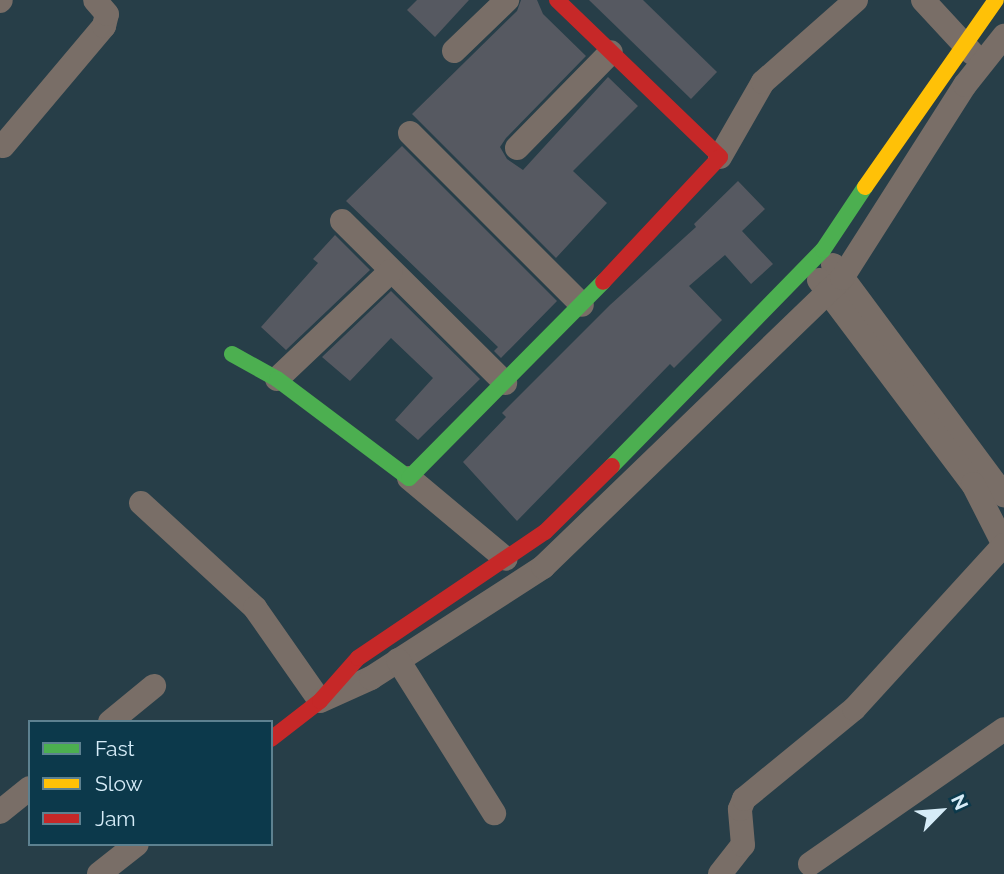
<!DOCTYPE html>
<html>
<head>
<meta charset="utf-8">
<style>
	body { margin:0 }
	#map { position:relative; width:1004px; height:874px; overflow:hidden; background:#273e48; font-family:Raleway,sans-serif }
	div>[style] { position:absolute }
	.building>* { inset:0; background:#565961 }
	.street>* { height:24px; margin:-12px; padding:0 12px; transform-origin:12px; border-radius:12px; background:#796e67 }
	.fast>* { height:16px; margin:-8px; padding:0 8px; transform-origin:8px; border-radius:8px; background:#4caf50 }
	.slow>* { height:16px; margin:-8px; padding:0 8px; transform-origin:8px; border-radius:8px; background:#ffc107 }
	.jam>* { height:16px; margin:-8px; padding:0 8px; transform-origin:8px; border-radius:8px; background:#c62828 }
	span { translate:-50% -50%; white-space:nowrap; text-align:center; line-height:1.15; -webkit-text-stroke:5px #0c394b; paint-order:stroke }
	.legend { position:absolute; left:28px; top:720px; width:245px; height:126px; box-sizing:border-box; background:#0c394b; border:2px solid #5d8190; margin:0; padding:9px 12px; list-style:none; font-size:21px; color:#d6ecf8 }
	.legend li { display:flex; align-items:center; gap:14px; height:35px }
	.legend b { width:35px; border:2px solid #5d8190 }
	.north { position:absolute; left:906px; top:776px; width:70px; height:70px; -webkit-text-stroke:5px #0c394b; paint-order:stroke; rotate:65deg; font-size:19px; font-weight:700; line-height:28px; text-align:center; color:#d6ecf8 }
	.north::after { content:''; display:block; margin:auto; width:24px; height:32px; background:#d6ecf8; clip-path:polygon(50% 0,100% 100%,50% 72%,0 100%) }
</style>
</head>
<body>
<div id="map">
	<div class="building">
		<div style="clip-path:polygon(417px 0,469px 0,435px 37px,407px 10px)"></div>
		<div style="clip-path:polygon(521px 0,537px 0,543px 14px,586px 56px,506px 138px,500px 147px,507px 159px,523px 170px,608px 77px,638px 106px,573px 171px,607px 203px,556px 258px,412px 114px,517px 11px)"></div>
		<div style="clip-path:polygon(589px 0,643px 0,717px 72px,691px 99px)"></div>
		<div style="clip-path:polygon(402px 146px,557px 301px,501px 358px,494px 351px,498px 347px,346px 201px)"></div>
		<div style="clip-path:polygon(738px 181px,765px 209px,742px 231px,773px 264px,751px 284px,725px 255px,689px 286px,722px 320px,674px 368px,670px 364px,517px 521px,463px 462px,506px 417px,502px 413px,610px 305px,696px 227px,694px 224px)"></div>
		<div style="clip-path:polygon(335px 235px,370px 270px,286px 350px,261px 327px,318px 263px,313px 259px)"></div>
		<div style="clip-path:polygon(391px 291px,480px 379px,418px 440px,395px 420px,433px 378px,391px 338px,350px 381px,322px 357px)"></div>
	</div>
	<div class="street">
		<div style="left:923px;top:0;width:72px;rotate:47.2deg"></div>
		<div style="left:0;top:1px;width:1px;rotate:-45deg"></div>
		<div style="left:454px;top:51px;width:74px;rotate:-43.9deg"></div>
		<div style="left:410px;top:133px;width:243px;rotate:45deg"></div>
		<div style="left:3px;top:146px;width:157px;rotate:-49.9deg"></div>
		<div style="left:104px;top:26px;width:12px;rotate:-76deg"></div>
		<div style="left:107px;top:14px;width:18px;rotate:-131deg"></div>
		<div style="left:517px;top:148px;width:134px;rotate:-45.6deg"></div>
		<div style="left:720px;top:157px;width:86px;rotate:-60.2deg"></div>
		<div style="left:763px;top:82px;width:124px;rotate:-41.4deg"></div>
		<div style="left:342px;top:221px;width:230px;rotate:44.8deg"></div>
		<div style="left:833px;top:265px;width:287px;rotate:53.4deg"></div>
		<div style="left:819px;top:280px;width:256px;rotate:53deg"></div>
		<div style="left:973px;top:484px;width:68px;rotate:63.1deg"></div>
		<div style="left:277px;top:379px;width:157px;rotate:-43.5deg"></div>
		<div style="left:409px;top:478px;width:126px;rotate:39.9deg"></div>
		<div style="left:141px;top:503px;width:155px;rotate:42.6deg"></div>
		<div style="left:255px;top:608px;width:113px;rotate:55deg"></div>
		<div style="left:320px;top:701px;width:56px;rotate:-24.3deg"></div>
		<div style="left:371px;top:678px;width:205px;rotate:-32.8deg"></div>
		<div style="left:543px;top:567px;width:416px;rotate:-44deg"></div>
		<div style="left:842px;top:278px;width:229px;rotate:-57.5deg"></div>
		<div style="left:965px;top:85px;width:63px;rotate:-51.5deg"></div>
		<div style="left:398px;top:660px;width:181px;rotate:57.9deg"></div>
		<div style="left:110px;top:722px;width:57px;rotate:-39.3deg"></div>
		<div style="left:0;top:812px;width:38px;rotate:-39deg"></div>
		<div style="left:810px;top:864px;width:236px;rotate:-34.8deg"></div>
		<div style="left:99px;top:874px;width:48px;rotate:-38.3deg"></div>
		<div style="left:720px;top:874px;width:37px;rotate:-52deg"></div>
		<div style="left:743px;top:845px;width:36px;rotate:-95deg"></div>
		<div style="left:740px;top:809px;width:11px;rotate:-68deg"></div>
		<div style="left:744px;top:799px;width:142px;rotate:-39.3deg"></div>
		<div style="left:854px;top:709px;width:222px;rotate:-47.6deg"></div>
	</div>
	<div class="fast">
		<div style="left:232px;top:354px;width:51px;rotate:29.1deg"></div>
		<div style="left:277px;top:379px;width:165px;rotate:36.9deg"></div>
		<div style="left:409px;top:478px;width:276px;rotate:-45.3deg"></div>
		<div style="left:612px;top:466px;width:302px;rotate:-45.7deg"></div>
		<div style="left:823px;top:250px;width:76px;rotate:-56.3deg"></div>
	</div>
	<div class="slow">
		<div style="left:865px;top:187px;width:228px;rotate:-55deg"></div>
	</div>
	<div class="jam">
		<div style="left:557px;top:0;width:226px;rotate:43.9deg"></div>
		<div style="left:720px;top:157px;width:171px;rotate:133.1deg"></div>
		<div style="left:271px;top:739px;width:62px;rotate:-37.8deg"></div>
		<div style="left:320px;top:701px;width:57px;rotate:-48.5deg"></div>
		<div style="left:358px;top:658px;width:225px;rotate:-34deg"></div>
		<div style="left:545px;top:532px;width:94px;rotate:-44.6deg"></div>
	</div>
	<ul class="legend">
	<li><b style="height:9px;background:#4caf50"></b>Fast</li>
	<li><b style="height:9px;background:#ffc107"></b>Slow</li>
	<li><b style="height:9px;background:#c62828"></b>Jam</li>
	</ul>
	<div class="north">N</div>
</div>
</body>
</html>
